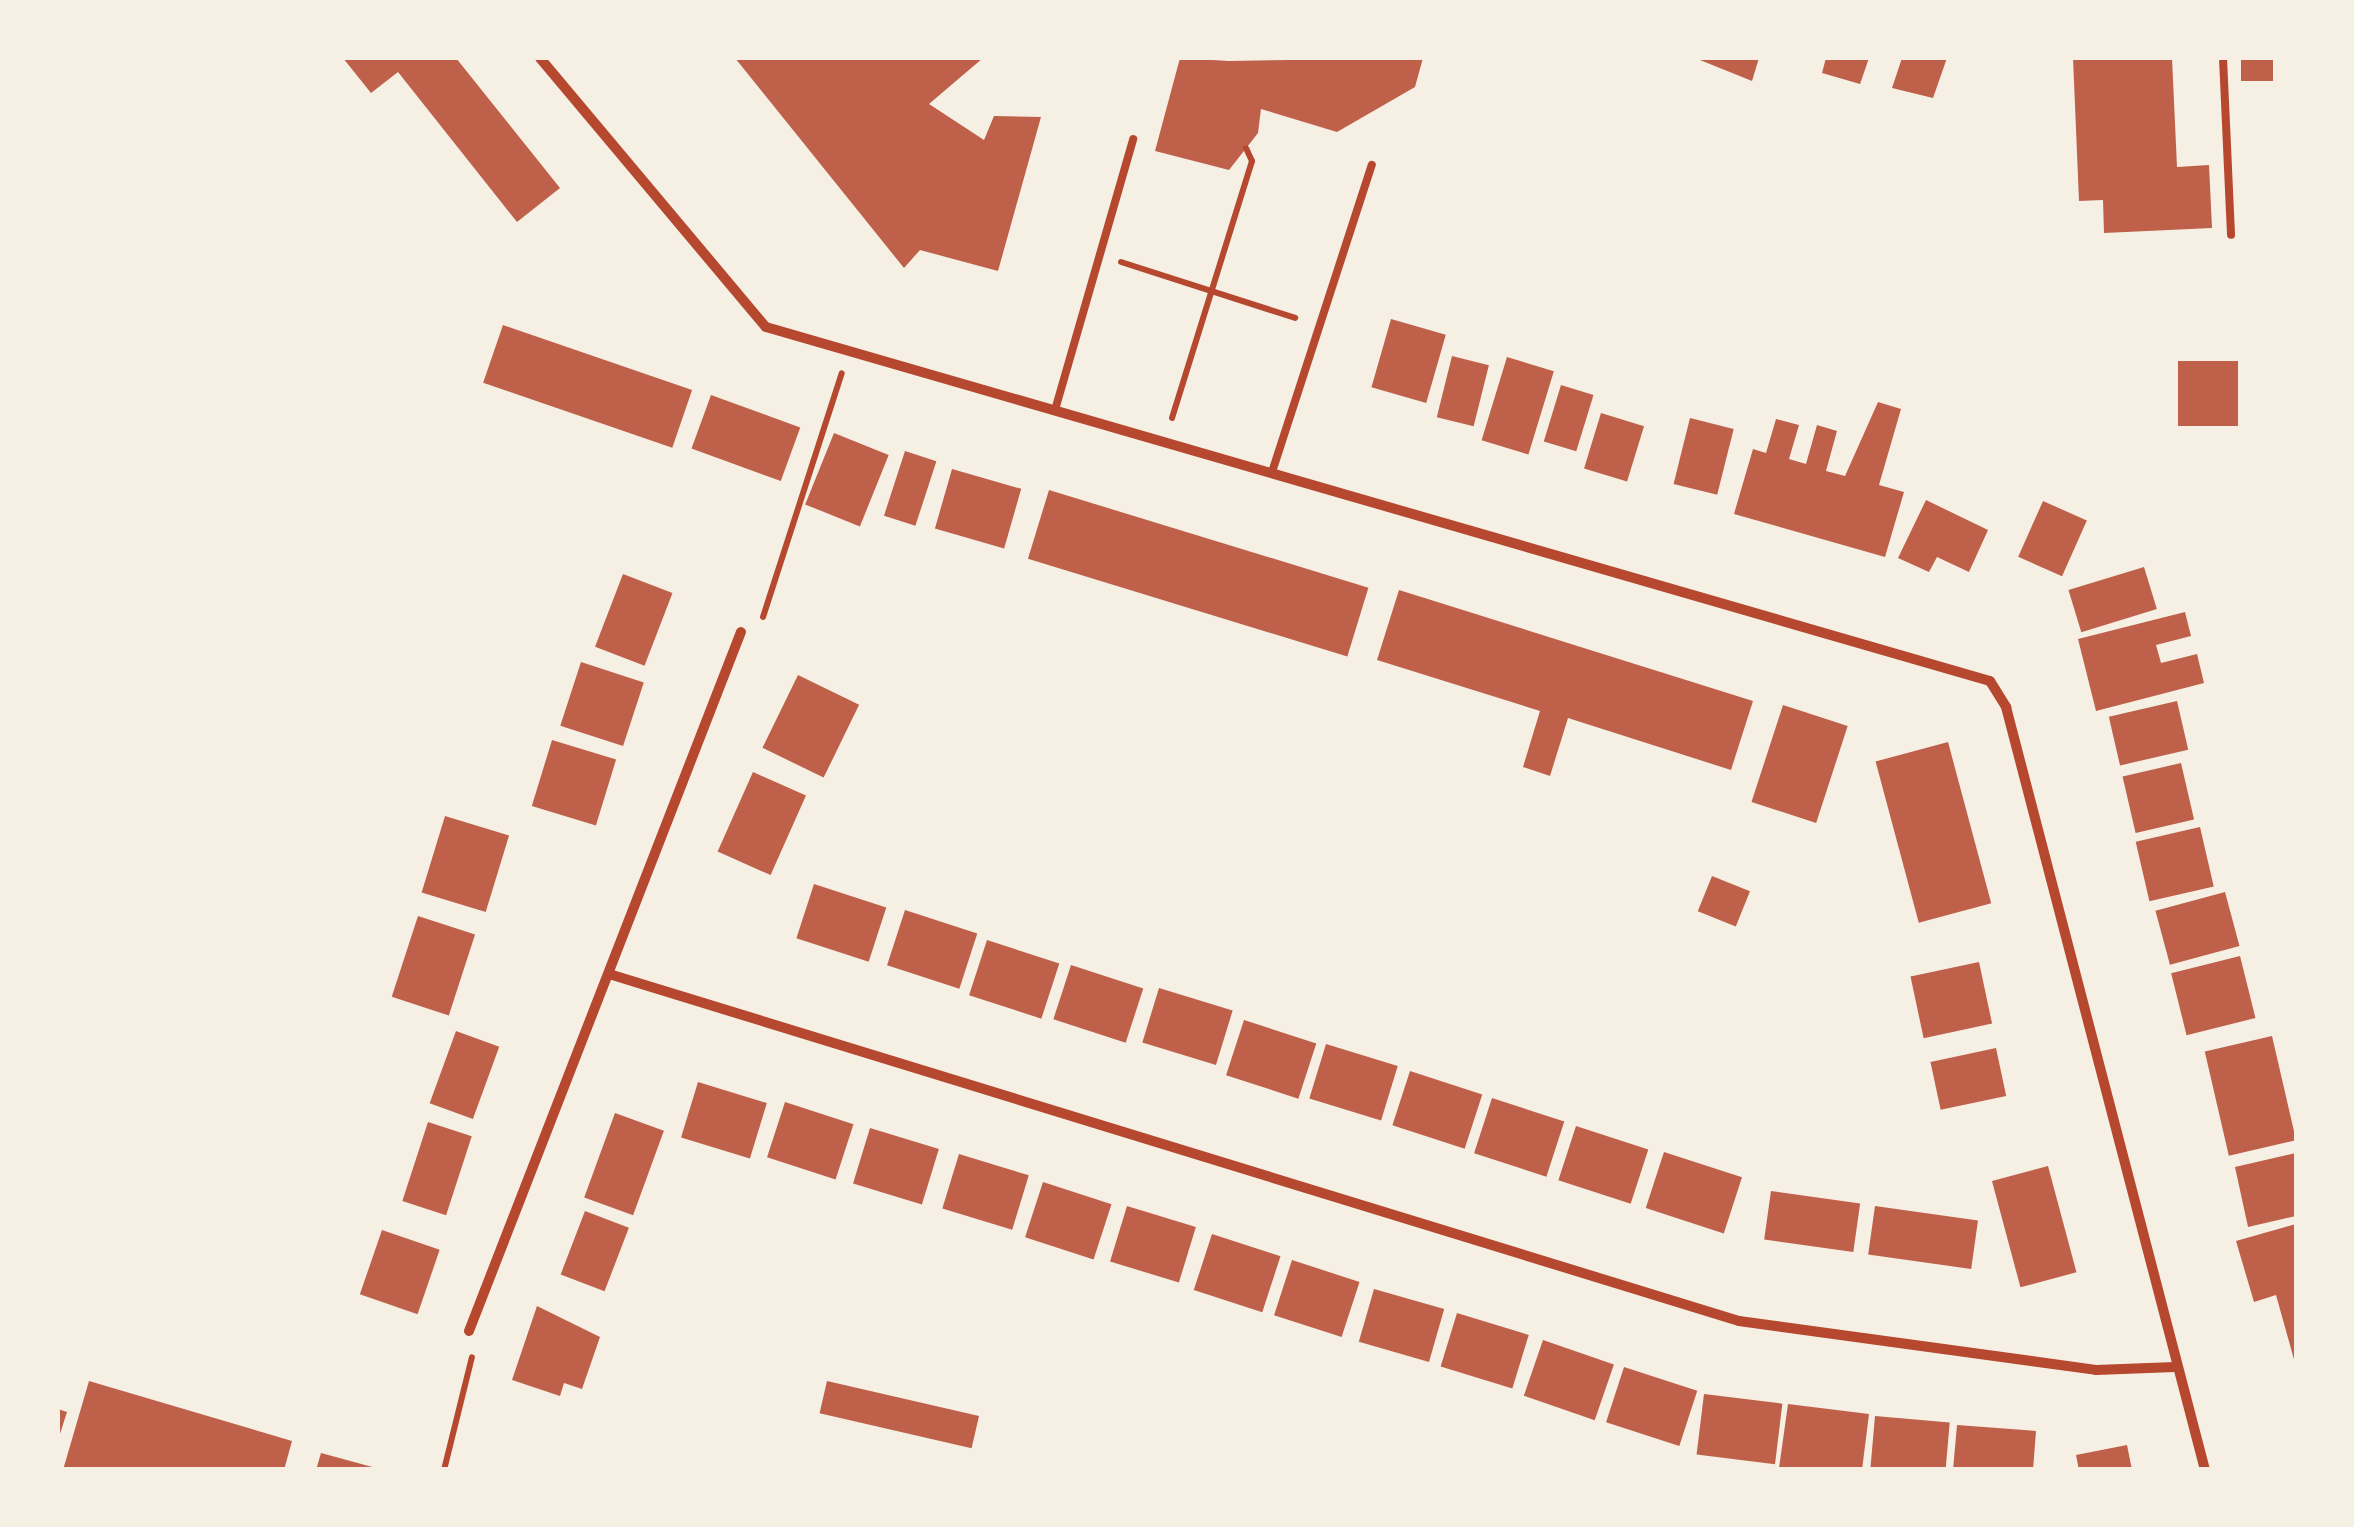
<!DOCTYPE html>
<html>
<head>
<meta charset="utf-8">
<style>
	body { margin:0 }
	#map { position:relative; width:2354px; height:1527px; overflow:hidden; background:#f6efe4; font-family:"Public Sans",sans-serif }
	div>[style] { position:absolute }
	.building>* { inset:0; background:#bf614a; transform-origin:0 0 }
	.path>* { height:6px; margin:-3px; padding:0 3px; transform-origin:3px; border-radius:3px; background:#b5482f }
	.service>* { height:8px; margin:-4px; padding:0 4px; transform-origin:4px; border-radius:4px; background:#b5482f }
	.minor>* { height:10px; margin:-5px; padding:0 5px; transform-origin:5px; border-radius:5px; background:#b5482f }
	span { translate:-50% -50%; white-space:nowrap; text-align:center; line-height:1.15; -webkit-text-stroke:9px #f6efe4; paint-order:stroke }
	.frame { position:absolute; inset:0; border:60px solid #f6efe4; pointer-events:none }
</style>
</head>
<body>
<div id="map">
	<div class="building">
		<div style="clip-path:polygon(343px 58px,456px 58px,560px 188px,517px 222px,398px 72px,371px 93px)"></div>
		<div style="clip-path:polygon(735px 58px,983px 58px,929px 104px,984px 140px,994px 116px,1041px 117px,998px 271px,920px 250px,904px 268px)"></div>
		<div style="clip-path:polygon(1180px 58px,1229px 61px,1423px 58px,1415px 87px,1337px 132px,1261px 109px,1258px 133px,1229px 170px,1155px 151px)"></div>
		<div style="clip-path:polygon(1695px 58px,1759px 58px,1752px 81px)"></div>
		<div style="clip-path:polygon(1826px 58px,1869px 58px,1860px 84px,1822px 73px)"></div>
		<div style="clip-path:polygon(1902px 58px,1947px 58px,1933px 98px,1892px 88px)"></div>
		<div style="clip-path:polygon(2073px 58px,2172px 58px,2177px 167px,2209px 165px,2212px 228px,2104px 233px,2103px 200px,2079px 201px)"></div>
		<div style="left:2241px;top:58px;width:32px;height:23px"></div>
		<div style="left:1391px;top:319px;width:57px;height:71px;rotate:16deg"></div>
		<div style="left:503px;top:325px;width:200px;height:61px;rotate:19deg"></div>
		<div style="left:1452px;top:356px;width:38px;height:63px;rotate:14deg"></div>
		<div style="left:1507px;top:357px;width:49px;height:87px;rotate:17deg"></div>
		<div style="left:2178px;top:361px;width:60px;height:65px"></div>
		<div style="left:1561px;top:385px;width:34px;height:59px;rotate:17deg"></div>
		<div style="left:711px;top:395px;width:95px;height:57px;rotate:20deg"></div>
		<div style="clip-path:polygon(1878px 402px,1901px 409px,1879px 485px,1904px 492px,1885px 557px,1734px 514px,1753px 449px,1766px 453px,1776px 419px,1799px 425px,1789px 459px,1806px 464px,1817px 425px,1837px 431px,1826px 471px,1845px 476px)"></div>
		<div style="left:1601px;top:413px;width:45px;height:58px;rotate:17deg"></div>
		<div style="left:1690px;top:418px;width:45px;height:68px;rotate:14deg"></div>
		<div style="left:834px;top:433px;width:59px;height:77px;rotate:22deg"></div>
		<div style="left:905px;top:451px;width:33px;height:68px;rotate:18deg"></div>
		<div style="left:952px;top:469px;width:72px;height:62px;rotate:16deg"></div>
		<div style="left:1049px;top:490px;width:334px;height:72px;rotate:17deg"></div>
		<div style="clip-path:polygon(1926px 500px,1988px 530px,1969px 572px,1937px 557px,1929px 572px,1898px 558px)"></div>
		<div style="left:2043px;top:501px;width:48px;height:61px;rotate:24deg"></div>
		<div style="left:2144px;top:567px;width:44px;height:79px;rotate:73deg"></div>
		<div style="left:623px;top:574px;width:53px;height:78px;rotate:21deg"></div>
		<div style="clip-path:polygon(1399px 590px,1753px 701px,1731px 770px,1568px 718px,1550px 776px,1523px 767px,1540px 711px,1377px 660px)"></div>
		<div style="clip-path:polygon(2185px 612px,2191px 636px,2156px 645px,2161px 663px,2197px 654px,2204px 683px,2096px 711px,2078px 639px)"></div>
		<div style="left:581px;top:662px;width:66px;height:67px;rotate:18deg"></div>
		<div style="left:798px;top:675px;width:68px;height:81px;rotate:26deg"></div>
		<div style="left:2177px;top:701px;width:50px;height:70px;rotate:77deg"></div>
		<div style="left:1783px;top:705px;width:68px;height:102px;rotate:18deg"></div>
		<div style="left:552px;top:740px;width:67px;height:69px;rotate:17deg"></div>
		<div style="left:1948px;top:742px;width:167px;height:75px;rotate:75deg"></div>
		<div style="left:2181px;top:763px;width:58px;height:60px;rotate:77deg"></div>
		<div style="left:753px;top:772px;width:58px;height:87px;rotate:24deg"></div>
		<div style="left:445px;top:816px;width:67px;height:80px;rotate:17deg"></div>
		<div style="left:2200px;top:827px;width:61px;height:66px;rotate:77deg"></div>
		<div style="left:1712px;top:876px;width:41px;height:38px;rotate:22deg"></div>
		<div style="left:814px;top:884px;width:76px;height:57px;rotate:18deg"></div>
		<div style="left:2225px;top:892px;width:56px;height:72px;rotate:75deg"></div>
		<div style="left:905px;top:910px;width:76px;height:58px;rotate:18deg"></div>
		<div style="left:418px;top:916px;width:60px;height:85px;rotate:18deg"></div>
		<div style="left:987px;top:940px;width:76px;height:58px;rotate:18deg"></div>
		<div style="left:2240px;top:956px;width:64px;height:71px;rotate:76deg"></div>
		<div style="left:1979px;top:962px;width:63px;height:70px;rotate:78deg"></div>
		<div style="left:1071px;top:965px;width:76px;height:57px;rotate:18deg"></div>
		<div style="left:1159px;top:988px;width:77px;height:57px;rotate:17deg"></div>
		<div style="left:1244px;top:1020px;width:76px;height:58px;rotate:18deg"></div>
		<div style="left:456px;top:1031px;width:46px;height:77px;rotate:20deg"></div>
		<div style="left:2272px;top:1036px;width:107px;height:69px;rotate:77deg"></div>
		<div style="left:1326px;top:1044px;width:75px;height:57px;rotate:17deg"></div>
		<div style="left:1996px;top:1048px;width:49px;height:67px;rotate:78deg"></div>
		<div style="left:1410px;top:1071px;width:76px;height:57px;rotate:18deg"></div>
		<div style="left:698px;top:1082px;width:72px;height:58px;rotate:17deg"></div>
		<div style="left:1492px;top:1098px;width:76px;height:58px;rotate:18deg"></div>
		<div style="left:785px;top:1102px;width:72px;height:58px;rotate:18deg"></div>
		<div style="left:615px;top:1113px;width:52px;height:90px;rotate:20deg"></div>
		<div style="left:428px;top:1122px;width:46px;height:83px;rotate:18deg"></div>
		<div style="left:1576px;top:1126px;width:76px;height:57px;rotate:18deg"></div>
		<div style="left:870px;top:1128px;width:72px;height:58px;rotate:17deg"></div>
		<div style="left:1664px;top:1152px;width:82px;height:59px;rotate:18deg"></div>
		<div style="clip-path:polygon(2296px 1153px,2296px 1216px,2248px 1227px,2235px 1167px)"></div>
		<div style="left:959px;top:1154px;width:73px;height:57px;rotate:17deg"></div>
		<div style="left:2048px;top:1166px;width:110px;height:58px;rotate:75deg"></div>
		<div style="left:1043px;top:1182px;width:72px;height:58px;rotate:18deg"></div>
		<div style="left:1771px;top:1191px;width:90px;height:49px;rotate:8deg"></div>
		<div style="left:1127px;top:1206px;width:72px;height:58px;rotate:17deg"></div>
		<div style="left:1875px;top:1206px;width:104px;height:49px;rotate:8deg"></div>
		<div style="left:585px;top:1211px;width:47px;height:68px;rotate:21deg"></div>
		<div style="clip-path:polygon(2296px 1224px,2296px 1363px,2295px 1363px,2276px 1295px,2254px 1302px,2236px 1241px)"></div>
		<div style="left:382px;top:1230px;width:61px;height:68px;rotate:19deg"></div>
		<div style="left:1212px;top:1234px;width:72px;height:59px;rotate:18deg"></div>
		<div style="left:1292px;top:1260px;width:71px;height:58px;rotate:18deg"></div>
		<div style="left:1374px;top:1289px;width:73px;height:55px;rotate:16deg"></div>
		<div style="clip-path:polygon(537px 1306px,600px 1337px,582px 1389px,564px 1383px,560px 1396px,512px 1380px)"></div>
		<div style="left:1457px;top:1313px;width:75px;height:56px;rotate:17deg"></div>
		<div style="left:1543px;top:1340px;width:75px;height:59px;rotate:19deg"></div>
		<div style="left:1624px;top:1367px;width:77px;height:58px;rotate:18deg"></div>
		<div style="clip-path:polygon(89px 1381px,292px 1441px,284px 1470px,63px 1470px)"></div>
		<div style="left:827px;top:1381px;width:156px;height:33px;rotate:13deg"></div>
		<div style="left:1704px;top:1394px;width:79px;height:61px;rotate:7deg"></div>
		<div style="clip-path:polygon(1788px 1404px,1869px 1414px,1862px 1470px,1779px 1468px)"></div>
		<div style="clip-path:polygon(58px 1409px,67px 1412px,58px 1440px)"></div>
		<div style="left:1875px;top:1416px;width:75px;height:54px;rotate:5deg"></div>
		<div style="clip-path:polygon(1957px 1425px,2036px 1431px,2033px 1470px,1953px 1470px)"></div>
		<div style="clip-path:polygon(2127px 1445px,2132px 1470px,2079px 1470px,2076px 1455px)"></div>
		<div style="clip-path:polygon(321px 1453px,376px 1468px,376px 1470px,316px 1470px)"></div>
	</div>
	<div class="path">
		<div style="left:1121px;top:262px;width:183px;rotate:17.8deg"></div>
		<div style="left:1172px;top:418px;width:269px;rotate:-72.7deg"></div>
		<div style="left:1252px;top:161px;width:14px;rotate:-115deg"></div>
		<div style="left:763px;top:617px;width:256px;rotate:-72.1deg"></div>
		<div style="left:444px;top:1470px;width:116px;rotate:-76.1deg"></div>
	</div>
	<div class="service">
		<div style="left:2223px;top:58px;width:177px;rotate:87.4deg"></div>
		<div style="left:1055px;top:410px;width:282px;rotate:-73.9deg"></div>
		<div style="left:1272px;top:472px;width:323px;rotate:-72deg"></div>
	</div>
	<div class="minor">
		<div style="left:540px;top:58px;width:351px;rotate:50deg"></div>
		<div style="left:766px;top:327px;width:1274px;rotate:16.13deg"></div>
		<div style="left:1990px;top:681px;width:31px;rotate:58deg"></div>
		<div style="left:2006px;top:707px;width:789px;rotate:75.38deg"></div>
		<div style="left:609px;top:974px;width:1182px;rotate:17.07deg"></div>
		<div style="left:1739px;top:1321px;width:360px;rotate:7.8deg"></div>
		<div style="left:2096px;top:1370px;width:79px;rotate:-2.2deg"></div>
		<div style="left:469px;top:1331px;width:750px;rotate:-68.74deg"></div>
	</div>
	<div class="frame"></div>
</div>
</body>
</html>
